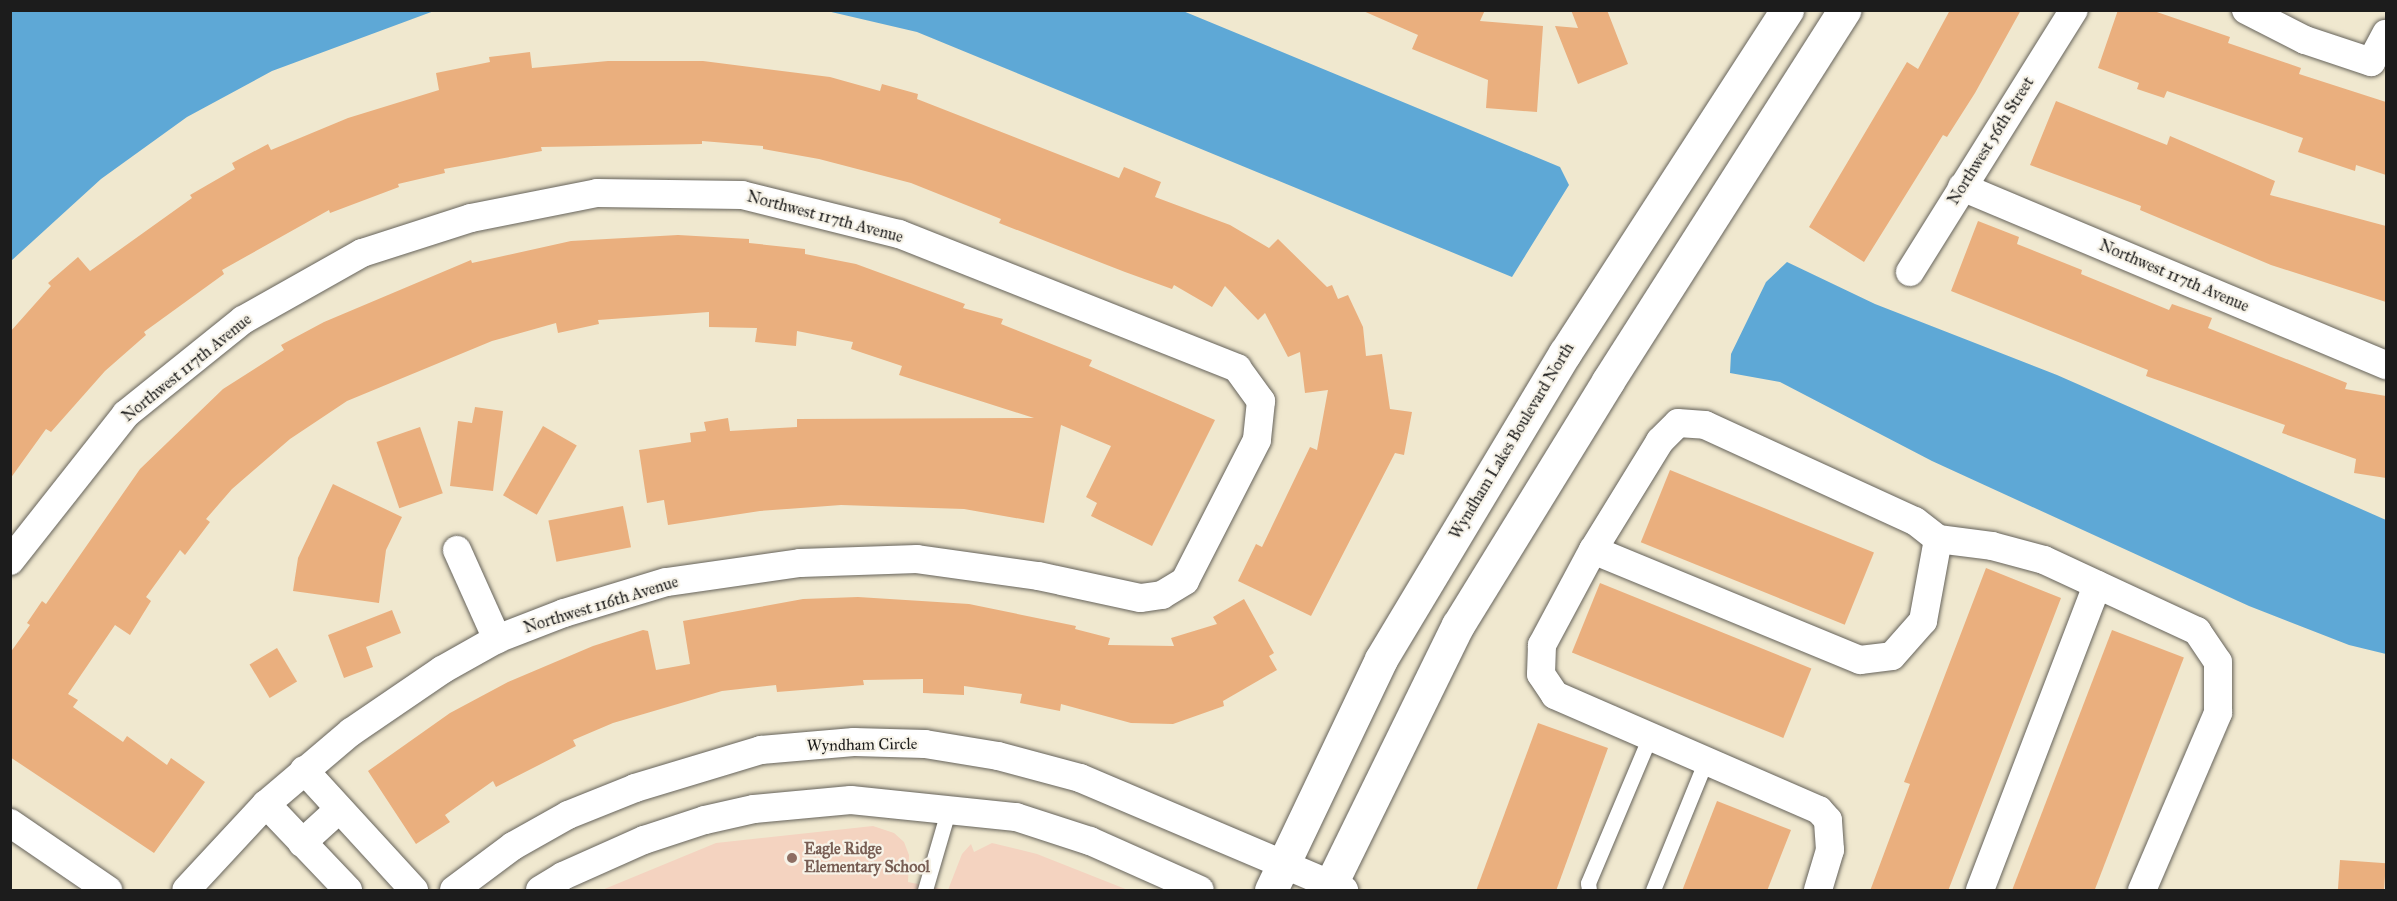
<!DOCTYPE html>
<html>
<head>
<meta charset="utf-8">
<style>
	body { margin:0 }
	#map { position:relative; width:2397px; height:901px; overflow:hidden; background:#f0e8cf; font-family:"IM FELL Great Primer",serif }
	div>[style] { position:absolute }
	.built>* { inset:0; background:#f4d3c0 }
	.water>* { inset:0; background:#5ea8d6 }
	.building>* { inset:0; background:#eaaf7e; transform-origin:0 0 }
	.roads { filter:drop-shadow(0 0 2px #66635b) drop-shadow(0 0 2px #66635b) }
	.service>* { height:15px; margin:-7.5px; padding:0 7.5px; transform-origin:7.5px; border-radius:7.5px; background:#fff }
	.minor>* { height:28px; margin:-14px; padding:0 14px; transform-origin:14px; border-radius:14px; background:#fff }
	.tertiary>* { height:33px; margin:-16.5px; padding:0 16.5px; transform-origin:16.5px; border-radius:16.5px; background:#fff }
	.dots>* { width:16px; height:16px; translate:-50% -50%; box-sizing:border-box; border:3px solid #f7f3e8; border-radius:50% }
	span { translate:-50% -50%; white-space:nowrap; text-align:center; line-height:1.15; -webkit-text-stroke:4.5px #f7f3e8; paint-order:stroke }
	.street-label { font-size:16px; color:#1c1c1c }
	.education-label { font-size:16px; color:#785e54; font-weight:700 }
	.left { translate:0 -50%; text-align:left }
	.frame { position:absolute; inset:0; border:12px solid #1c1c1c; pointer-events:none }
</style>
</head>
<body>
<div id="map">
	<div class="built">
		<div style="clip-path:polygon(873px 826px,894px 833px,904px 842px,909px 855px,908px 882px,948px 890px,962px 854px,971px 844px,974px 852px,992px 843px,1037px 854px,1128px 890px,602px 890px,716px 843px)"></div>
	</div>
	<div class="water">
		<div style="clip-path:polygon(11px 10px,434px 10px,434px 11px,272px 71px,187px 117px,101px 179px,11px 261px)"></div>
		<div style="clip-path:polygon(827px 11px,1183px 11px,1560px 167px,1569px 185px,1512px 277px,917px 32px)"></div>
		<div style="clip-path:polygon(1787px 262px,1875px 304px,2057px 375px,2386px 520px,2386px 654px,2349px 645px,2249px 606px,1932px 461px,1780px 382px,1730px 373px,1731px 354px,1766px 282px)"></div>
	</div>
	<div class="building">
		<div style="clip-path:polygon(1361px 10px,1485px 10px,1480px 21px,1543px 26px,1537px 112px,1486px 108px,1488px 80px,1412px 49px,1418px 35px)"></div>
		<div style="clip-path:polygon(1571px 10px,1607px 10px,1628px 64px,1578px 84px,1555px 26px,1578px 28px)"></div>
		<div style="clip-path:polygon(1950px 10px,2021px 10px,1975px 93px,1947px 137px,1943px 135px,1864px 262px,1809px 227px,1907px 62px,1918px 69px)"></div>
		<div style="clip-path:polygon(2118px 10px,2151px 10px,2230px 37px,2228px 43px,2301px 68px,2299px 74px,2386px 102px,2386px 175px,2356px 165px,2355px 171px,2298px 152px,2303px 138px,2167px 91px,2164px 98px,2137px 89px,2139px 83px,2098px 68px)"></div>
		<div style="clip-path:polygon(530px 52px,532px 68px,608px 61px,703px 61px,830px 77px,880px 91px,882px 84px,918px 94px,917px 99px,1119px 178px,1124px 167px,1161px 182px,1155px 197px,1230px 225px,1269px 248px,1278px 239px,1327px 287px,1332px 285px,1338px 299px,1348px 295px,1363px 327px,1366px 356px,1382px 354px,1390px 409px,1412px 412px,1404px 455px,1395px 453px,1311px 616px,1238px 581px,1256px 544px,1262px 547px,1310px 447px,1317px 450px,1328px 390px,1305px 393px,1300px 352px,1288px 357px,1265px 313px,1258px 320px,1225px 286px,1212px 307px,1174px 285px,1172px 289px,1125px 272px,999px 223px,1001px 219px,911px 183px,819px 159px,763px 149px,763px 146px,702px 141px,702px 144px,541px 147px,542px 151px,444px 169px,445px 173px,398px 184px,399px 187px,330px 213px,329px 210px,222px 270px,224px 274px,144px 332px,146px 335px,105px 371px,51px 432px,46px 429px,10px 479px,10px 332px,51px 286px,48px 283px,78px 257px,90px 271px,192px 198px,190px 195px,235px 169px,232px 163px,268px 144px,271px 150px,348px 118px,439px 90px,436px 73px,490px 62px,489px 57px)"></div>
		<div style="clip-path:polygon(2056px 101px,2167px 145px,2170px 136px,2275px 181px,2270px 195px,2386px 226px,2386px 302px,2271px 265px,2140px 210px,2141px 206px,2030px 165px)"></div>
		<div style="clip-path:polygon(1978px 221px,2019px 237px,2017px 244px,2082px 270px,2081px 274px,2169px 310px,2172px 304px,2212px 318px,2208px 328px,2347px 383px,2345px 389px,2386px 396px,2386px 478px,2354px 473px,2356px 459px,2282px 433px,2285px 425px,2146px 376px,2148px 370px,1951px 291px)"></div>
		<div style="clip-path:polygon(678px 235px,749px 239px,749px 243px,805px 249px,805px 254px,856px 264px,965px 304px,963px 308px,1003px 319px,1001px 324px,1092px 360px,1089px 366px,1215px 420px,1152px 546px,1091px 516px,1097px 503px,1086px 497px,1111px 446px,1061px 425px,1044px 523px,964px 509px,841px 505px,760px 511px,668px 525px,664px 500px,647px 503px,639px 450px,691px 442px,690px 433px,706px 431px,704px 422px,728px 418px,730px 431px,797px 427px,797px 419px,1034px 418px,899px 375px,902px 366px,851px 349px,853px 342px,797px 331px,796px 346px,755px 342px,757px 328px,709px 327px,709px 312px,598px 320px,599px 324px,558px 333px,556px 323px,492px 341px,347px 401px,290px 439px,232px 489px,206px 519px,210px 522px,185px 555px,180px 550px,146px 597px,151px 601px,130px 635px,115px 625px,68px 694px,78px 700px,73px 707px,123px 742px,127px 736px,167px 765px,171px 758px,205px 782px,154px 853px,10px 757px,10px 653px,30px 625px,27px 623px,42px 601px,46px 604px,140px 469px,223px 389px,284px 350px,281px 345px,324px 322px,471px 260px,472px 263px,571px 241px)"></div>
		<div style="clip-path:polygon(475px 407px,503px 411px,493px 491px,450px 486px,458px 421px,472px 423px)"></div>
		<div style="left:543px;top:426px;width:39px;height:80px;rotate:30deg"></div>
		<div style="left:420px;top:427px;width:70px;height:46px;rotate:71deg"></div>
		<div style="left:1670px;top:470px;width:220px;height:78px;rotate:22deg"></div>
		<div style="clip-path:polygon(333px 484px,402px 517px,386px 550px,379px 603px,293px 591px,298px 558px)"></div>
		<div style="left:623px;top:506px;width:42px;height:76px;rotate:79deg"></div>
		<div style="clip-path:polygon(1986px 568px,2061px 598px,1948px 891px,1870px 891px,1910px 784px,1904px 782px)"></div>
		<div style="left:1600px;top:583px;width:228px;height:75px;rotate:22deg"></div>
		<div style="clip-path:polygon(858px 597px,969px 604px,1076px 626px,1075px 629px,1110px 638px,1108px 645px,1174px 646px,1171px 638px,1217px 624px,1213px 617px,1244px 599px,1274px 653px,1269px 656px,1277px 670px,1223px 701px,1224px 706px,1173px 724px,1131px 723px,1061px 704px,1060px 711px,1020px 703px,1022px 694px,964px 686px,964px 695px,923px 693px,923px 679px,863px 680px,864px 685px,777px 692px,776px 685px,722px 691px,613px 723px,573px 740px,576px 746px,496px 787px,493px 781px,445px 815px,450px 822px,416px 844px,368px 771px,450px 713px,508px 682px,593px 646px,643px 630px,648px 631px,656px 670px,690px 664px,683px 621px,803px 599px)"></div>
		<div style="clip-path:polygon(392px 610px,401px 633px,366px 647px,373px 667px,344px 678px,328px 635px)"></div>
		<div style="left:2112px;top:630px;width:77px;height:281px;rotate:21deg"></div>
		<div style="left:277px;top:648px;width:39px;height:32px;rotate:59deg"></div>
		<div style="clip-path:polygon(1538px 723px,1608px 748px,1556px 891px,1476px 891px)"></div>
		<div style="clip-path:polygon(1717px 801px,1791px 830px,1767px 891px,1682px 891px)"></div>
		<div style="left:2340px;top:860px;width:46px;height:31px;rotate:4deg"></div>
	</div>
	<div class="roads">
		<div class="service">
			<div style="left:925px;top:890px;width:85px;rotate:-73.7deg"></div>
			<div style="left:1589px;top:890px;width:7px;rotate:-98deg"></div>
			<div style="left:1588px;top:883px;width:160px;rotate:-67.1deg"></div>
			<div style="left:1653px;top:890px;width:140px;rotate:-67.8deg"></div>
		</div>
		<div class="minor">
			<div style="left:2246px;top:10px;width:66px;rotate:27deg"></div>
			<div style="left:2305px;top:40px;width:70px;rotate:18.4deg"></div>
			<div style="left:2371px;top:62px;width:32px;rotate:-62deg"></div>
			<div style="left:1962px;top:187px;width:460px;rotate:22.8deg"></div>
			<div style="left:1910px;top:272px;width:309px;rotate:-58deg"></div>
			<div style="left:457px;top:550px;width:98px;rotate:65.8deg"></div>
			<div style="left:1593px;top:550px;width:289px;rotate:22.4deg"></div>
			<div style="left:1860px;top:660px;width:32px;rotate:-7deg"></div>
			<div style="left:1892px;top:656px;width:47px;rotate:-48.5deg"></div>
			<div style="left:1923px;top:621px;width:83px;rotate:-79.6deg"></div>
			<div style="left:10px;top:561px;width:187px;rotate:-51.7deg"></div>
			<div style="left:126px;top:414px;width:150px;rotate:-38.8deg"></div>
			<div style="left:243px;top:320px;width:137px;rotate:-29.4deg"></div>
			<div style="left:362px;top:253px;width:114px;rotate:-17.8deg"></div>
			<div style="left:471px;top:218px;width:128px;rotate:-11.2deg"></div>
			<div style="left:597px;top:193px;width:145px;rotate:0.8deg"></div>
			<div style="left:742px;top:195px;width:162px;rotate:14deg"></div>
			<div style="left:899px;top:234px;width:364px;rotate:21.6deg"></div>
			<div style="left:1237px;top:368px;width:41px;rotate:54deg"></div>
			<div style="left:1261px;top:401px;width:39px;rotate:96deg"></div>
			<div style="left:1257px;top:440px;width:158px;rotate:117.1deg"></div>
			<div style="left:1185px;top:581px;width:27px;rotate:149deg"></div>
			<div style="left:1162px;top:595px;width:22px;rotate:172deg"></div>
			<div style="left:1140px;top:598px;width:104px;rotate:-167.8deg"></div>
			<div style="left:1038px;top:576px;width:122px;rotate:-172deg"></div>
			<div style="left:917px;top:559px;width:117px;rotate:178deg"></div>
			<div style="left:800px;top:563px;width:135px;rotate:171.9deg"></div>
			<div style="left:666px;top:582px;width:107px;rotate:163.1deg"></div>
			<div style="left:564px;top:613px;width:72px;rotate:158.8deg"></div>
			<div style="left:497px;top:639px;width:63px;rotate:150.6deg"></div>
			<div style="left:442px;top:670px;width:110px;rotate:145.7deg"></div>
			<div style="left:351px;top:732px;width:111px;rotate:139.7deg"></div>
			<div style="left:266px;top:804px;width:117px;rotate:132.9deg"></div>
			<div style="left:304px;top:770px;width:163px;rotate:47.5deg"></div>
			<div style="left:266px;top:804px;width:119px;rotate:46.4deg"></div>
			<div style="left:10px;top:823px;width:119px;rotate:34.4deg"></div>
			<div style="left:302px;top:843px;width:47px;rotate:-42.4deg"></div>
			<div style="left:454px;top:890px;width:74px;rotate:-36.7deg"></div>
			<div style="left:513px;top:846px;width:63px;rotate:-29.4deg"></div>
			<div style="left:568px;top:815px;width:72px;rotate:-21.9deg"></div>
			<div style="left:635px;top:788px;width:132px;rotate:-16.8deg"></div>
			<div style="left:761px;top:750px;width:93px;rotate:-4.9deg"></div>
			<div style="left:854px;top:742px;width:71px;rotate:1.6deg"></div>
			<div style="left:925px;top:744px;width:74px;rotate:9.3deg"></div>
			<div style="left:998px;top:756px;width:85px;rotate:15deg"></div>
			<div style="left:1080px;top:778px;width:287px;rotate:23deg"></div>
			<div style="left:540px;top:890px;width:27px;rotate:-31deg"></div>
			<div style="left:563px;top:876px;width:89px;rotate:-24deg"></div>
			<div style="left:644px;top:840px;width:64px;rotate:-18.2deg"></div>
			<div style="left:705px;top:820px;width:50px;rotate:-12.7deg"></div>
			<div style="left:754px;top:809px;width:97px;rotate:-5.3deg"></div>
			<div style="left:851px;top:800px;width:166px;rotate:5.9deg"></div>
			<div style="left:1016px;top:817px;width:78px;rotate:18deg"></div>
			<div style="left:1090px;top:841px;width:120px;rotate:24deg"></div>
			<div style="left:1818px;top:890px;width:42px;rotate:-73.3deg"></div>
			<div style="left:1830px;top:850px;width:30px;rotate:-94deg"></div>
			<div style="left:1828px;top:820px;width:13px;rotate:-132deg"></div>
			<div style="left:1819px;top:810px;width:288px;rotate:-156.5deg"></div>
			<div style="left:1555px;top:695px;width:25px;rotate:-124deg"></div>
			<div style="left:1541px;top:674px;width:29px;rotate:-88deg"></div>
			<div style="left:1542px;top:645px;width:108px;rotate:-61.8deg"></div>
			<div style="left:1593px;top:550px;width:128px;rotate:-58.4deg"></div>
			<div style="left:1660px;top:441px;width:25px;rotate:-45deg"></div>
			<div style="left:1678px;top:423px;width:27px;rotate:4deg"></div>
			<div style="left:1705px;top:425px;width:231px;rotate:24.6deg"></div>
			<div style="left:1915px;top:521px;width:29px;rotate:38deg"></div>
			<div style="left:1938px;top:539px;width:54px;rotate:7.4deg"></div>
			<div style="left:1992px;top:546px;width:54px;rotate:15.1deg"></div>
			<div style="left:2044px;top:560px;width:169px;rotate:24.9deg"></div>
			<div style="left:2197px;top:631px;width:37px;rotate:56deg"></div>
			<div style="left:2218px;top:662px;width:51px;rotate:90deg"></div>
			<div style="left:2218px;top:713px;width:193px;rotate:113.2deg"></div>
			<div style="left:1980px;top:890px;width:327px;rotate:-69deg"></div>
		</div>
		<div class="tertiary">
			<div style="left:1271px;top:890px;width:256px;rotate:-64.5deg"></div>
			<div style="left:1381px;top:659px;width:357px;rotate:-59deg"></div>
			<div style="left:1565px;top:353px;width:409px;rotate:-57.1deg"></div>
			<div style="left:1328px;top:890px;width:295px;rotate:-63.9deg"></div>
			<div style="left:1458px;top:625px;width:286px;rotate:-58.4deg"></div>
			<div style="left:1608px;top:381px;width:440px;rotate:-57.5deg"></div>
		</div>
	</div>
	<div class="dots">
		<div style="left:792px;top:858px;background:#8d6e63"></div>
	</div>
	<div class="street-label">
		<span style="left:1991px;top:141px;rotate:-58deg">Northwest 56th Street</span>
		<span style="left:825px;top:217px;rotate:15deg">Northwest 117th Avenue</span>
		<span style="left:2174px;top:276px;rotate:23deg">Northwest 117th Avenue</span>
		<span style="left:187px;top:368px;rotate:-39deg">Northwest 117th Avenue</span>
		<span style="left:1512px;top:441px;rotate:-59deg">Wyndham Lakes Boulevard North</span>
		<span style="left:601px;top:605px;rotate:-17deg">Northwest 116th Avenue</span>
		<span style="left:862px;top:745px;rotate:-1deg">Wyndham Circle</span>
	</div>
	<div class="education-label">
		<span class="left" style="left:804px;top:858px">Eagle Ridge<br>Elementary School</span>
	</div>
	<div class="frame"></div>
</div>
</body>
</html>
